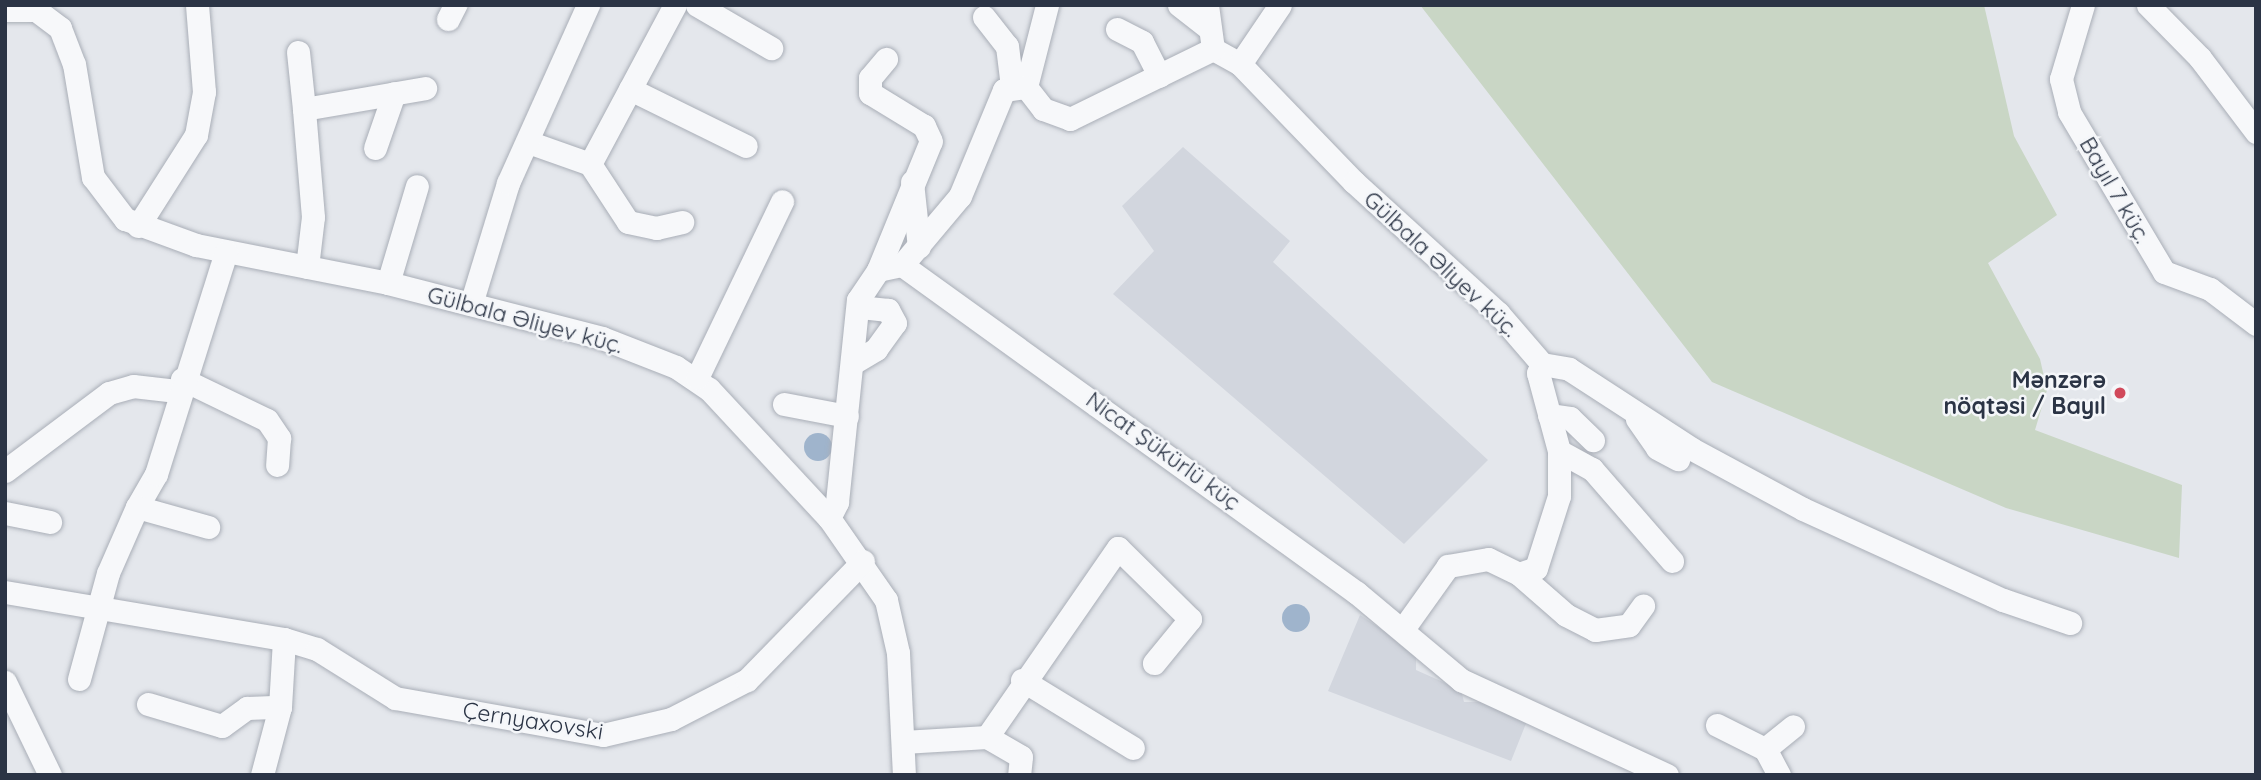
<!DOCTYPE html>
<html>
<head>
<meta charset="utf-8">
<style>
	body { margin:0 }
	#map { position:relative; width:2261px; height:780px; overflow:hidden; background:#e4e7ec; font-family:Quicksand,sans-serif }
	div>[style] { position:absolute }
	.built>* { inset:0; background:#d2d6de }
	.green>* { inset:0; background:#c9d6c5 }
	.water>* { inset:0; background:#9fb4cc }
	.round { border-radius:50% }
	.roads { filter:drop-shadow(0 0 2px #a9aeb7) drop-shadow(0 0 2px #a9aeb7) }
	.minor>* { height:23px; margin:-11.5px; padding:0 11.5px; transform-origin:11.5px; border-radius:11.5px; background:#f7f8fa }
	.dots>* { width:19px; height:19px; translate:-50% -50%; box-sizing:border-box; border:4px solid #f4f6f9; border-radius:50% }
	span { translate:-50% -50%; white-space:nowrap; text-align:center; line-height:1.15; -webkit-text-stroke:5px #f4f6f9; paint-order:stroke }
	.street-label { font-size:23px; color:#2b3445 }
	.poi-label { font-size:23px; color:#2b3445; font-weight:700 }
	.right { translate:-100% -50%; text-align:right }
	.frame { position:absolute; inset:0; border:7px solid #2b3445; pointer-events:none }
</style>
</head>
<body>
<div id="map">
	<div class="built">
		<div style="clip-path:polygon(1183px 147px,1290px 241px,1273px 262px,1488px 460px,1404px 544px,1113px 294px,1154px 251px,1122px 206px)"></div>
		<div style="clip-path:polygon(1360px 615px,1416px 652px,1416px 670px,1461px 690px,1464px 702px,1486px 702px,1527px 721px,1511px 761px,1328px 691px)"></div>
	</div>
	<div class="green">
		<div style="clip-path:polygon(1420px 5px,1984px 5px,2014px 136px,2057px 215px,1988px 263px,2040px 359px,2047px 390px,2035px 430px,2182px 485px,2179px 558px,2006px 508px,1712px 382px)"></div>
	</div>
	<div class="water">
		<div class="round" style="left:804px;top:433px;width:28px;height:28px"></div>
		<div class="round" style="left:1282px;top:604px;width:28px;height:28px"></div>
	</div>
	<div class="roads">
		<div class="minor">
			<div style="left:697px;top:5px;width:86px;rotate:30.2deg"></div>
			<div style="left:1179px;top:5px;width:39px;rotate:38deg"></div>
			<div style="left:2083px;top:5px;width:77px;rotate:106.6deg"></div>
			<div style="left:2061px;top:79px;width:34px;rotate:76deg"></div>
			<div style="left:2069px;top:112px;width:186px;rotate:59.3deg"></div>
			<div style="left:2164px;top:272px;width:49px;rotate:20.3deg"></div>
			<div style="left:2210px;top:289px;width:58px;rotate:37.3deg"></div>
			<div style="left:2148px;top:5px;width:74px;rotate:45.5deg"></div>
			<div style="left:2200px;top:58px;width:93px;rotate:52.9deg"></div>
			<div style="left:5px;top:10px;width:31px"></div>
			<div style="left:36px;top:10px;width:30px;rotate:37deg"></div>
			<div style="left:60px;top:28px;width:39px;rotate:69deg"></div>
			<div style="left:74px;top:64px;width:115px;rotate:80.5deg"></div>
			<div style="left:93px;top:177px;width:53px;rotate:52.7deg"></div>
			<div style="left:125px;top:219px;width:76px;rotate:20.1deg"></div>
			<div style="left:196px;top:245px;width:196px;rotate:11.2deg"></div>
			<div style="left:388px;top:283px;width:221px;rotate:14.4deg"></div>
			<div style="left:602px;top:338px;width:79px;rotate:21.4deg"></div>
			<div style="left:676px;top:367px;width:40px;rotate:34deg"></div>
			<div style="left:709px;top:389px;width:176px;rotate:47.1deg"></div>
			<div style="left:829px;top:518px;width:100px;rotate:55.2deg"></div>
			<div style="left:886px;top:600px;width:54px;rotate:77.2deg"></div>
			<div style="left:898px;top:653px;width:122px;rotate:87.2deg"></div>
			<div style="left:984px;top:17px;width:37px;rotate:52deg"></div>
			<div style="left:1007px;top:46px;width:38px;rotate:83deg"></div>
			<div style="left:448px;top:19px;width:16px;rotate:-63deg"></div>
			<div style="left:1117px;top:29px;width:28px;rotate:27deg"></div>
			<div style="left:1142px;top:42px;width:38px;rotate:63deg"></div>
			<div style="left:1213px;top:49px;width:31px;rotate:29deg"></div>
			<div style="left:1240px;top:64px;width:164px;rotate:46deg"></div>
			<div style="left:1354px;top:182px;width:195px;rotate:42.3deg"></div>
			<div style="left:1498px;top:313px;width:67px;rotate:49.2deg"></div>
			<div style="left:1542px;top:364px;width:10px;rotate:114deg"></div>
			<div style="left:1538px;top:373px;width:81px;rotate:74.9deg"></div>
			<div style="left:1559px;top:451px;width:45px;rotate:90deg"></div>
			<div style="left:1559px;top:496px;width:76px;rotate:107.7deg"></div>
			<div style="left:1536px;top:568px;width:18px;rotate:161deg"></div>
			<div style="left:1519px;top:574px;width:34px;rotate:-154deg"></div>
			<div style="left:1488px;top:559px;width:41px;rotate:170.1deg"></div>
			<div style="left:1448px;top:566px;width:77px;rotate:125.5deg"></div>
			<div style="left:298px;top:52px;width:57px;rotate:84deg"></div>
			<div style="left:1240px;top:64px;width:71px;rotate:-55.9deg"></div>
			<div style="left:1026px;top:87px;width:85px;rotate:-75.6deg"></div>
			<div style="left:630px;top:89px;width:129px;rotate:26.2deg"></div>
			<div style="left:528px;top:142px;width:66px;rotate:19.5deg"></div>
			<div style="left:590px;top:164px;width:69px;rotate:56.8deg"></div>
			<div style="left:628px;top:222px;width:29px;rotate:12deg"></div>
			<div style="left:656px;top:228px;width:27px;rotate:-13deg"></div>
			<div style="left:375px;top:148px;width:58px;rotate:-70.9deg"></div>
			<div style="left:590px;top:164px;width:180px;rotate:-61.9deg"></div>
			<div style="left:912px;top:182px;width:65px;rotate:83.9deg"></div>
			<div style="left:138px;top:226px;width:108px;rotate:-57.5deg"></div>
			<div style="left:196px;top:135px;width:44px;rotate:-79.5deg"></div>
			<div style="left:204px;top:92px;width:87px;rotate:-94.6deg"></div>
			<div style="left:902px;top:265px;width:90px;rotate:-50deg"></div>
			<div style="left:960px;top:196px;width:115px;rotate:-67.5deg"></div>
			<div style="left:1004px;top:90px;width:22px;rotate:-8deg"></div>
			<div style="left:1026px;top:87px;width:28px;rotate:52deg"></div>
			<div style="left:1043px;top:109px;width:29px;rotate:20deg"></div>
			<div style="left:1070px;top:119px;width:159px;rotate:-26.1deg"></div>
			<div style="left:1213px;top:49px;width:44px;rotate:-97.8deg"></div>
			<div style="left:307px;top:267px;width:50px;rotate:-83.2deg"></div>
			<div style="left:313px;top:217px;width:108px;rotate:-94.8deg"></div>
			<div style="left:304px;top:109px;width:123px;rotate:-9.8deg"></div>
			<div style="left:878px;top:270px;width:139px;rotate:-67.7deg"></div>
			<div style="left:931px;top:141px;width:17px;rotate:-115deg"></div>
			<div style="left:924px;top:126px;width:63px;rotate:-148.6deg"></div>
			<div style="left:870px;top:93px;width:15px;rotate:-90deg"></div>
			<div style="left:870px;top:78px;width:25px;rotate:-50deg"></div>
			<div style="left:388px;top:283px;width:101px;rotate:-73.4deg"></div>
			<div style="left:471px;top:304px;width:127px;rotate:-73deg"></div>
			<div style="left:508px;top:183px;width:195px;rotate:-65.8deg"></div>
			<div style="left:853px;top:363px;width:27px;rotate:-31deg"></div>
			<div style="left:876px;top:349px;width:32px;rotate:-54deg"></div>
			<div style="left:895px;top:323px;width:15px;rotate:-118deg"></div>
			<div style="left:888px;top:310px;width:30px;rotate:-174deg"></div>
			<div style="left:1542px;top:364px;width:27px;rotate:10deg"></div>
			<div style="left:1569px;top:369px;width:147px;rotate:33deg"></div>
			<div style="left:1692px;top:449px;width:126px;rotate:28.4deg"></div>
			<div style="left:1803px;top:509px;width:220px;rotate:24.5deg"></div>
			<div style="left:2003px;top:600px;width:71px;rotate:18.9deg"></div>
			<div style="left:697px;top:378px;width:196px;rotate:-64.3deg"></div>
			<div style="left:182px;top:379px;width:94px;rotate:25.8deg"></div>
			<div style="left:267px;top:420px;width:22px;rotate:56deg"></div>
			<div style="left:279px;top:438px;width:27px;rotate:94deg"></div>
			<div style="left:784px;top:404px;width:64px;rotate:10.8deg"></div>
			<div style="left:1549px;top:415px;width:21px;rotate:8deg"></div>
			<div style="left:1570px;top:418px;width:32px;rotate:44deg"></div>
			<div style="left:1637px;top:419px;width:35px;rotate:55deg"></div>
			<div style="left:1657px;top:448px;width:24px;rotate:28deg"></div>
			<div style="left:1559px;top:451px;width:38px;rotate:29deg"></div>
			<div style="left:1592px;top:469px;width:122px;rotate:49deg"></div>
			<div style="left:5px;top:471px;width:130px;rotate:-36.9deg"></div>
			<div style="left:109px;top:393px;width:25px;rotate:-16deg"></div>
			<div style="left:133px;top:386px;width:44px;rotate:6.5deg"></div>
			<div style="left:137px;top:507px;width:38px;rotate:-60deg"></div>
			<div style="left:156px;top:474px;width:233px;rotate:-72.5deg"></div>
			<div style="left:5px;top:513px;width:46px;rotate:11.3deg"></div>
			<div style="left:829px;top:518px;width:18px;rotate:-63deg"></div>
			<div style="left:837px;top:502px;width:203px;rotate:-84.1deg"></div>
			<div style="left:858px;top:300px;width:36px;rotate:-56deg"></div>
			<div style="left:878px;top:270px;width:25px;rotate:-12deg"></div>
			<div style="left:902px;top:265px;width:561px;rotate:35.79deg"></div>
			<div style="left:1357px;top:593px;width:136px;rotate:39.9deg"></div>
			<div style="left:1461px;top:680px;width:227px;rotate:24.8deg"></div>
			<div style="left:1519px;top:574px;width:62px;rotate:41.1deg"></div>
			<div style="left:1566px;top:615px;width:33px;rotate:27deg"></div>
			<div style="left:1595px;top:630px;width:34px;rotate:-8deg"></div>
			<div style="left:1629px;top:625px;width:24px;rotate:-54deg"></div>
			<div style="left:5px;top:592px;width:283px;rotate:9.6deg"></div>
			<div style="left:284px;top:639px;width:34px;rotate:17deg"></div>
			<div style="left:317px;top:649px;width:92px;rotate:32.1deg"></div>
			<div style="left:395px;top:698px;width:211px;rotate:10.1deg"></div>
			<div style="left:603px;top:735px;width:70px;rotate:-13.2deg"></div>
			<div style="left:671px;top:719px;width:85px;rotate:-27.2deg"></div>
			<div style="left:747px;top:680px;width:166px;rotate:-45.7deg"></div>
			<div style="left:79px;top:679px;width:110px;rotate:-74.7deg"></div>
			<div style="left:108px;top:573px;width:72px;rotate:-66.3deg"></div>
			<div style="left:137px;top:507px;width:74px;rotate:15.7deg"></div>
			<div style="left:1022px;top:680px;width:130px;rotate:31.5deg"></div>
			<div style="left:5px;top:682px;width:103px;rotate:64.2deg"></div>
			<div style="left:148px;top:704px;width:77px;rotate:16.6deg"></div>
			<div style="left:222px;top:726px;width:31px;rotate:-36deg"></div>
			<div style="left:247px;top:708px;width:33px;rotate:-2deg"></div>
			<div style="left:1717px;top:725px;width:54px;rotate:26.6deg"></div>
			<div style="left:987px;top:737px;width:39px;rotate:30deg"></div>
			<div style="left:1021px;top:757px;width:18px;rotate:96deg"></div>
			<div style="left:903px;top:742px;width:84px;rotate:-3.4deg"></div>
			<div style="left:987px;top:737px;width:230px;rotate:-55.3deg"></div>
			<div style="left:1118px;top:548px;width:101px;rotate:44.6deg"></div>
			<div style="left:1190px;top:619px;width:57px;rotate:129.3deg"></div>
			<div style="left:262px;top:775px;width:70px;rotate:-75.2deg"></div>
			<div style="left:280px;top:707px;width:68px;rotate:-86.6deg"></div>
			<div style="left:1779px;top:775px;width:30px;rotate:-118deg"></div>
			<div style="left:1765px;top:749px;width:36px;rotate:-39deg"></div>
		</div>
	</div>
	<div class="dots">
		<div style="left:2120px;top:393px;background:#d1495b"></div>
	</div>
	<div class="street-label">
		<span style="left:2115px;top:190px;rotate:60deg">Bayıl 7 küç.</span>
		<span style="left:1441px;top:264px;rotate:43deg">Gülbala Əliyev küç.</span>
		<span style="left:525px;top:320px;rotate:15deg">Gülbala Əliyev küç.</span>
		<span style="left:1163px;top:451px;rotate:36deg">Nicat Şükürlü küç</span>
		<span style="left:533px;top:721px;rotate:9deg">Çernyaxovski</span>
	</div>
	<div class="poi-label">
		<span class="right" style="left:2106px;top:393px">Mənzərə<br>nöqtəsi / Bayıl</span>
	</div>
	<div class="frame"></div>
</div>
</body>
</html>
